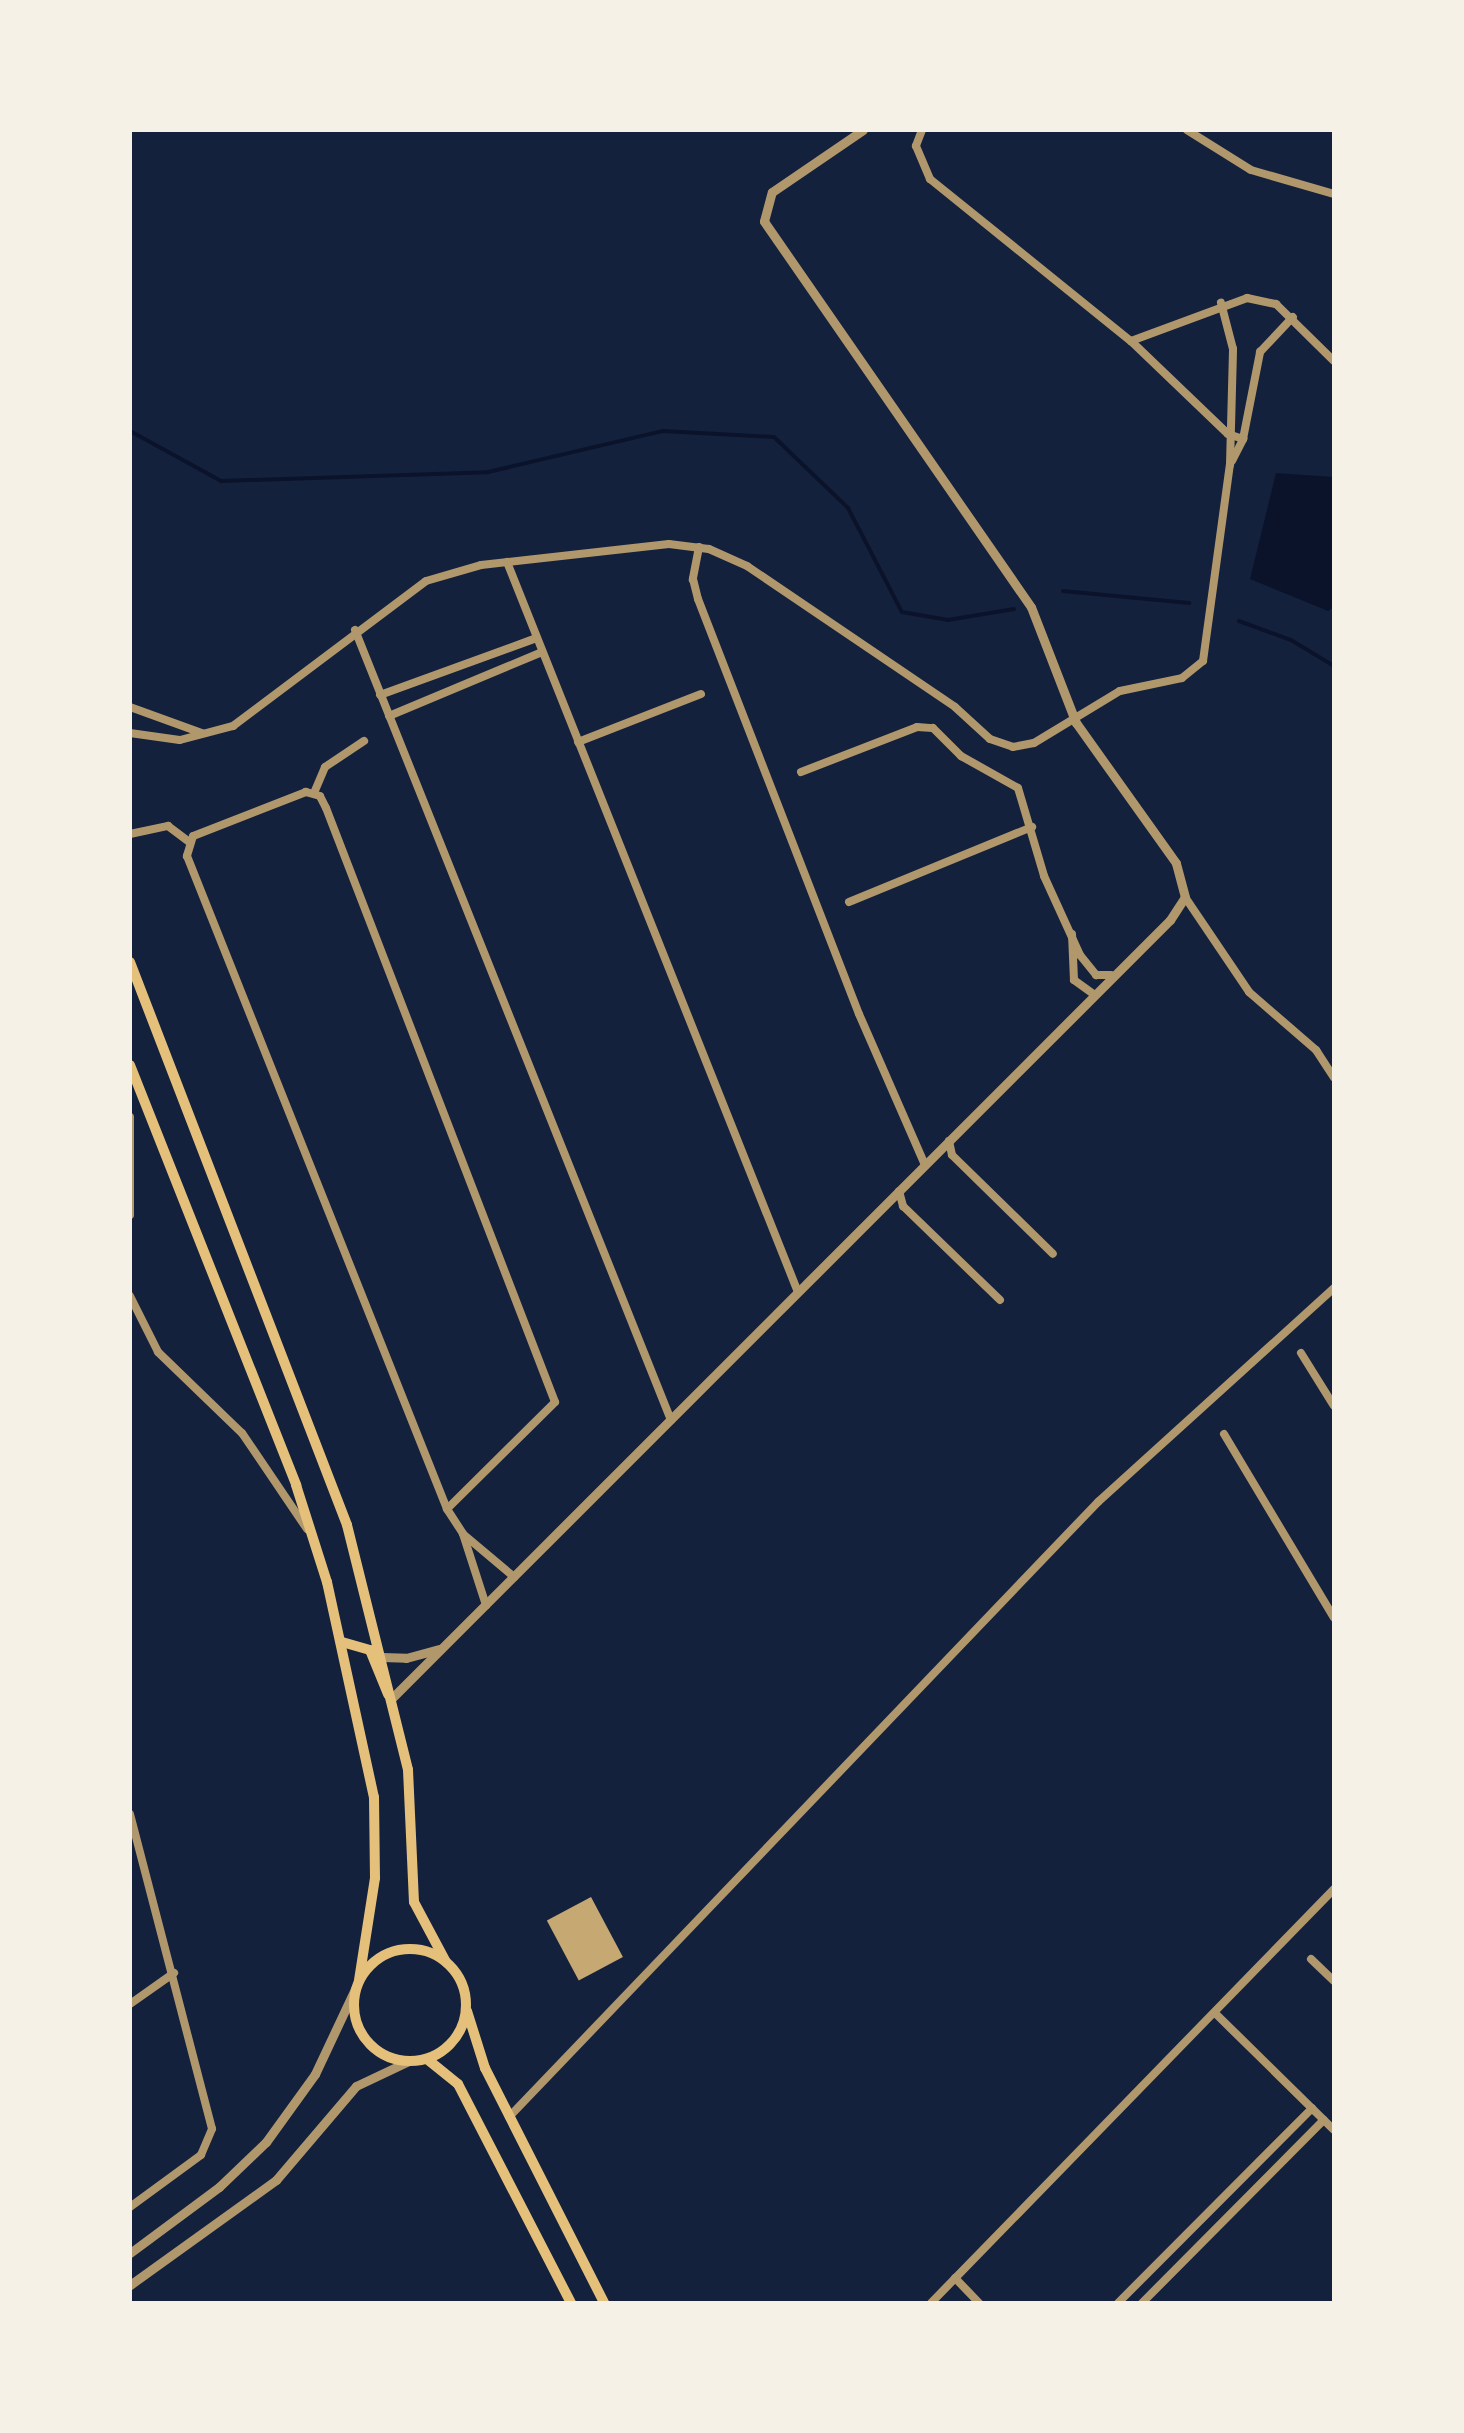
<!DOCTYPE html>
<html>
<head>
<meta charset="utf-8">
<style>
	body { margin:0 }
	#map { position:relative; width:1464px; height:2433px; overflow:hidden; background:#14213d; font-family:"IBM Plex Sans",sans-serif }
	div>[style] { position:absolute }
	.water>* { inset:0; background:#0b132b }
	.stream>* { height:4px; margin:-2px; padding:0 2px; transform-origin:2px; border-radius:2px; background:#0b132b }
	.building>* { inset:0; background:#c6a872; transform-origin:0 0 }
	.minor>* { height:8px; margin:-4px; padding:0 4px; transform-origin:4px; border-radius:4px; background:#b1986c }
	.tertiary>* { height:9px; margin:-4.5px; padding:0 4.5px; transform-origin:4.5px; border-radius:4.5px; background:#b1986c }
	.secondary>* { height:10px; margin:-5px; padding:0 5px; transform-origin:5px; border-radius:5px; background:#e5c07b }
	.secondary>.ring { margin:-5px; padding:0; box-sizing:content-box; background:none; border:10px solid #e5c07b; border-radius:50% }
	span { translate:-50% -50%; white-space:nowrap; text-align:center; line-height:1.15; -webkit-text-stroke:8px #f6f1e7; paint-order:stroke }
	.frame { position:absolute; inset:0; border:132px solid #f6f1e7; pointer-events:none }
</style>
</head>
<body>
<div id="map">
	<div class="water">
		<div style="clip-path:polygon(1276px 473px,1334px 477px,1334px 607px,1328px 611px,1250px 579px)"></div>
	</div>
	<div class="stream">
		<div style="left:130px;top:431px;width:104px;rotate:28.8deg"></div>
		<div style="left:221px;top:481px;width:267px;rotate:-1.9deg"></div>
		<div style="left:488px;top:472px;width:180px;rotate:-13.2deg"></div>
		<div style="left:663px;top:431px;width:111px;rotate:3.1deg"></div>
		<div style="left:774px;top:437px;width:103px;rotate:43.8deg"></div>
		<div style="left:848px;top:508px;width:117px;rotate:62.6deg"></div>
		<div style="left:902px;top:612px;width:47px;rotate:9.9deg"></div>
		<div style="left:948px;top:620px;width:67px;rotate:-9.5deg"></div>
		<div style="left:1063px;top:591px;width:127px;rotate:5.4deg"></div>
		<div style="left:1239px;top:621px;width:55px;rotate:20.1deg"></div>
		<div style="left:1291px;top:640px;width:50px;rotate:31.2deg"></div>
	</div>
	<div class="building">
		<div style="left:591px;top:1897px;width:68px;height:50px;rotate:62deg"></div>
	</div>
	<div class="minor">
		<div style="left:922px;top:130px;width:17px;rotate:111deg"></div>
		<div style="left:916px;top:146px;width:36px;rotate:67deg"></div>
		<div style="left:930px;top:179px;width:258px;rotate:38.9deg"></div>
		<div style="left:1131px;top:341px;width:124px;rotate:-20.3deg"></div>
		<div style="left:1247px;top:298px;width:30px;rotate:12deg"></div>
		<div style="left:1276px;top:304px;width:81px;rotate:44.5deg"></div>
		<div style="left:1187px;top:130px;width:75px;rotate:32deg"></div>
		<div style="left:1251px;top:170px;width:86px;rotate:16.1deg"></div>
		<div style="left:1131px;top:341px;width:134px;rotate:43.8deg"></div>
		<div style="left:1228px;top:434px;width:16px;rotate:18deg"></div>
		<div style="left:1232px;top:461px;width:25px;rotate:-63deg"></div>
		<div style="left:1243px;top:439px;width:89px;rotate:-78.9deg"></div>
		<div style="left:1260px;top:352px;width:48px;rotate:-46.7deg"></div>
		<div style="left:699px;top:547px;width:33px;rotate:101deg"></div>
		<div style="left:693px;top:579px;width:21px;rotate:76deg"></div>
		<div style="left:698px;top:599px;width:445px;rotate:68.8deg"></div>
		<div style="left:859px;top:1014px;width:165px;rotate:66.4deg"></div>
		<div style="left:507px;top:562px;width:786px;rotate:68.27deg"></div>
		<div style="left:355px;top:630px;width:851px;rotate:68.2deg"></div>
		<div style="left:380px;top:695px;width:167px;rotate:-20deg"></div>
		<div style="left:130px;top:707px;width:77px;rotate:19.9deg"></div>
		<div style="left:389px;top:716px;width:166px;rotate:-22.7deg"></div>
		<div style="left:130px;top:733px;width:50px;rotate:8deg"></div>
		<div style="left:180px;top:740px;width:55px;rotate:-14.8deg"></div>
		<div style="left:233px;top:726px;width:241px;rotate:-36.9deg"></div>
		<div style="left:426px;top:581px;width:57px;rotate:-16.2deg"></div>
		<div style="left:481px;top:565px;width:189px;rotate:-6.4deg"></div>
		<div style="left:669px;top:544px;width:40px;rotate:7.1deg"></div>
		<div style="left:709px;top:549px;width:42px;rotate:24.1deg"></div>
		<div style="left:747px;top:566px;width:251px;rotate:34.1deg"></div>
		<div style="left:955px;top:707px;width:47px;rotate:42.4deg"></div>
		<div style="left:990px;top:739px;width:24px;rotate:19deg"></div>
		<div style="left:1013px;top:747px;width:21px;rotate:-11deg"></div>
		<div style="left:1034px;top:743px;width:100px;rotate:-31.2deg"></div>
		<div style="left:1120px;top:691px;width:63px;rotate:-11.8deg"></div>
		<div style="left:1182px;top:678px;width:27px;rotate:-39deg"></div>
		<div style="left:1203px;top:661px;width:198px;rotate:-82.2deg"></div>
		<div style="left:1230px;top:465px;width:116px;rotate:-88.5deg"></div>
		<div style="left:1233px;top:349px;width:48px;rotate:-104.6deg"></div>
		<div style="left:578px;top:742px;width:132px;rotate:-21.3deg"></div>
		<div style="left:801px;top:772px;width:124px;rotate:-21.2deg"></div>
		<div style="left:917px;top:727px;width:16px;rotate:4deg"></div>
		<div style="left:933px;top:728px;width:40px;rotate:45deg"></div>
		<div style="left:961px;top:756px;width:65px;rotate:29.3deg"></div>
		<div style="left:1018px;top:788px;width:92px;rotate:73.5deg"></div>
		<div style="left:1044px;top:876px;width:87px;rotate:65.5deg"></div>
		<div style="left:1080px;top:955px;width:26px;rotate:51deg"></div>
		<div style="left:1096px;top:975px;width:15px"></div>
		<div style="left:314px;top:793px;width:28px;rotate:-67deg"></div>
		<div style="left:325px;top:767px;width:47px;rotate:-33.7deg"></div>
		<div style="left:130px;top:834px;width:39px;rotate:-12deg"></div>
		<div style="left:168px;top:826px;width:25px;rotate:37deg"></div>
		<div style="left:1185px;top:897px;width:115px;rotate:56deg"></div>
		<div style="left:1249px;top:992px;width:89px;rotate:40.9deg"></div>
		<div style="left:1316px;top:1050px;width:33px;rotate:57deg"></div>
		<div style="left:849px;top:902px;width:198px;rotate:-22.3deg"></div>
		<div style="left:1072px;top:934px;width:46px;rotate:87.5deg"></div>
		<div style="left:1074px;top:980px;width:24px;rotate:36deg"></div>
		<div style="left:130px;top:1117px;width:98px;rotate:90deg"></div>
		<div style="left:949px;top:1141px;width:14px;rotate:78deg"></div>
		<div style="left:952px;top:1155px;width:141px;rotate:44.4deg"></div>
		<div style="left:899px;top:1191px;width:16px;rotate:75deg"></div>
		<div style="left:903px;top:1206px;width:135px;rotate:44.1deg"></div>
		<div style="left:130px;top:1296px;width:63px;rotate:63.4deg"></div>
		<div style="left:158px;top:1352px;width:117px;rotate:44deg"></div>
		<div style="left:242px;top:1433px;width:116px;rotate:55.9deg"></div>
		<div style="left:1301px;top:1353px;width:62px;rotate:58.1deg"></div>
		<div style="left:1224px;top:1434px;width:214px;rotate:59.1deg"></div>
		<div style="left:447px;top:1509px;width:152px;rotate:-44.7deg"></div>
		<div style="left:555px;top:1402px;width:637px;rotate:-111.08deg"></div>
		<div style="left:326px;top:808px;width:13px;rotate:-117deg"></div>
		<div style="left:320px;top:796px;width:15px;rotate:-164deg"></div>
		<div style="left:306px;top:792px;width:121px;rotate:158.7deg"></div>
		<div style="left:193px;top:836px;width:21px;rotate:107deg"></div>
		<div style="left:187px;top:856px;width:703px;rotate:68.29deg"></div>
		<div style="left:447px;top:1509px;width:30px;rotate:57deg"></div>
		<div style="left:463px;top:1534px;width:75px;rotate:72.1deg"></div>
		<div style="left:463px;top:1534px;width:67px;rotate:40.1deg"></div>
		<div style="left:130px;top:1814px;width:325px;rotate:75.4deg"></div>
		<div style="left:212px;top:2129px;width:28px;rotate:113deg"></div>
		<div style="left:201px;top:2155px;width:88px;rotate:143.8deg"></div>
		<div style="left:1311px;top:1959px;width:32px;rotate:44deg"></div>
		<div style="left:130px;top:2004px;width:54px;rotate:-35.2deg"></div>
		<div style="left:1215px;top:2013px;width:167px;rotate:44.5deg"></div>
		<div style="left:509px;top:2117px;width:852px;rotate:-46.24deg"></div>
		<div style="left:1098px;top:1502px;width:319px;rotate:-42.2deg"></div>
		<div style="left:955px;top:2278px;width:35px;rotate:46deg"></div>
		<div style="left:931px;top:2303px;width:578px;rotate:-45.77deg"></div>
		<div style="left:1118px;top:2303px;width:275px;rotate:-45.1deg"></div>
		<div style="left:1142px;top:2303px;width:258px;rotate:-45.2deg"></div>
	</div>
	<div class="tertiary">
		<div style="left:382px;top:1657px;width:24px;rotate:2deg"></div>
		<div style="left:406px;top:1658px;width:35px;rotate:-15deg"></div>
		<div style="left:392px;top:1698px;width:1100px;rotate:-45deg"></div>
		<div style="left:1170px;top:920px;width:27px;rotate:-57deg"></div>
		<div style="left:1185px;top:897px;width:35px;rotate:-105deg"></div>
		<div style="left:1176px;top:863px;width:172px;rotate:-125.5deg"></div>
		<div style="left:1076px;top:723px;width:124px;rotate:-111.2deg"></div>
		<div style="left:1031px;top:607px;width:469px;rotate:-124.7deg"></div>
		<div style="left:764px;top:221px;width:30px;rotate:-75deg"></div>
		<div style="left:772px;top:192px;width:110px;rotate:-34.3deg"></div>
		<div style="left:130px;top:2253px;width:111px;rotate:-36.6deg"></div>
		<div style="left:219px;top:2187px;width:65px;rotate:-43.8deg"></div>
		<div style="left:266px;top:2142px;width:84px;rotate:-54.2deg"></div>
		<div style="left:315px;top:2074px;width:94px;rotate:-64.8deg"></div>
		<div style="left:130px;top:2285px;width:180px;rotate:-35.7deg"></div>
		<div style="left:276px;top:2180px;width:123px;rotate:-49.6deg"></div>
		<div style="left:356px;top:2086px;width:59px;rotate:-25.3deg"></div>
	</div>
	<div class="secondary">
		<div style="left:130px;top:962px;width:603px;rotate:68.92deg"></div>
		<div style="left:347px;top:1525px;width:252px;rotate:76deg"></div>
		<div style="left:408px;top:1770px;width:132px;rotate:87.4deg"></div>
		<div style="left:414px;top:1902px;width:68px;rotate:61.9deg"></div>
		<div style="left:130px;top:1065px;width:452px;rotate:68.4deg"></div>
		<div style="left:296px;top:1485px;width:102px;rotate:72.3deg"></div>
		<div style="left:327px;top:1582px;width:220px;rotate:77.7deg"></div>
		<div style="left:374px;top:1797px;width:81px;rotate:89.3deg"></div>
		<div style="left:375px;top:1878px;width:103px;rotate:98.9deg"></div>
		<div style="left:342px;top:1642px;width:29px;rotate:16deg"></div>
		<div style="left:370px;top:1650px;width:48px;rotate:67.8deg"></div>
		<div class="ring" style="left:354px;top:1949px;width:102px;height:102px"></div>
		<div style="left:467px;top:2011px;width:60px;rotate:72.5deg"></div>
		<div style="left:485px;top:2068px;width:263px;rotate:63.1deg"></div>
		<div style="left:427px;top:2059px;width:40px;rotate:39deg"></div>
		<div style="left:458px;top:2084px;width:246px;rotate:62.7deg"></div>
	</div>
	<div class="frame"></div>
</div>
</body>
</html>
